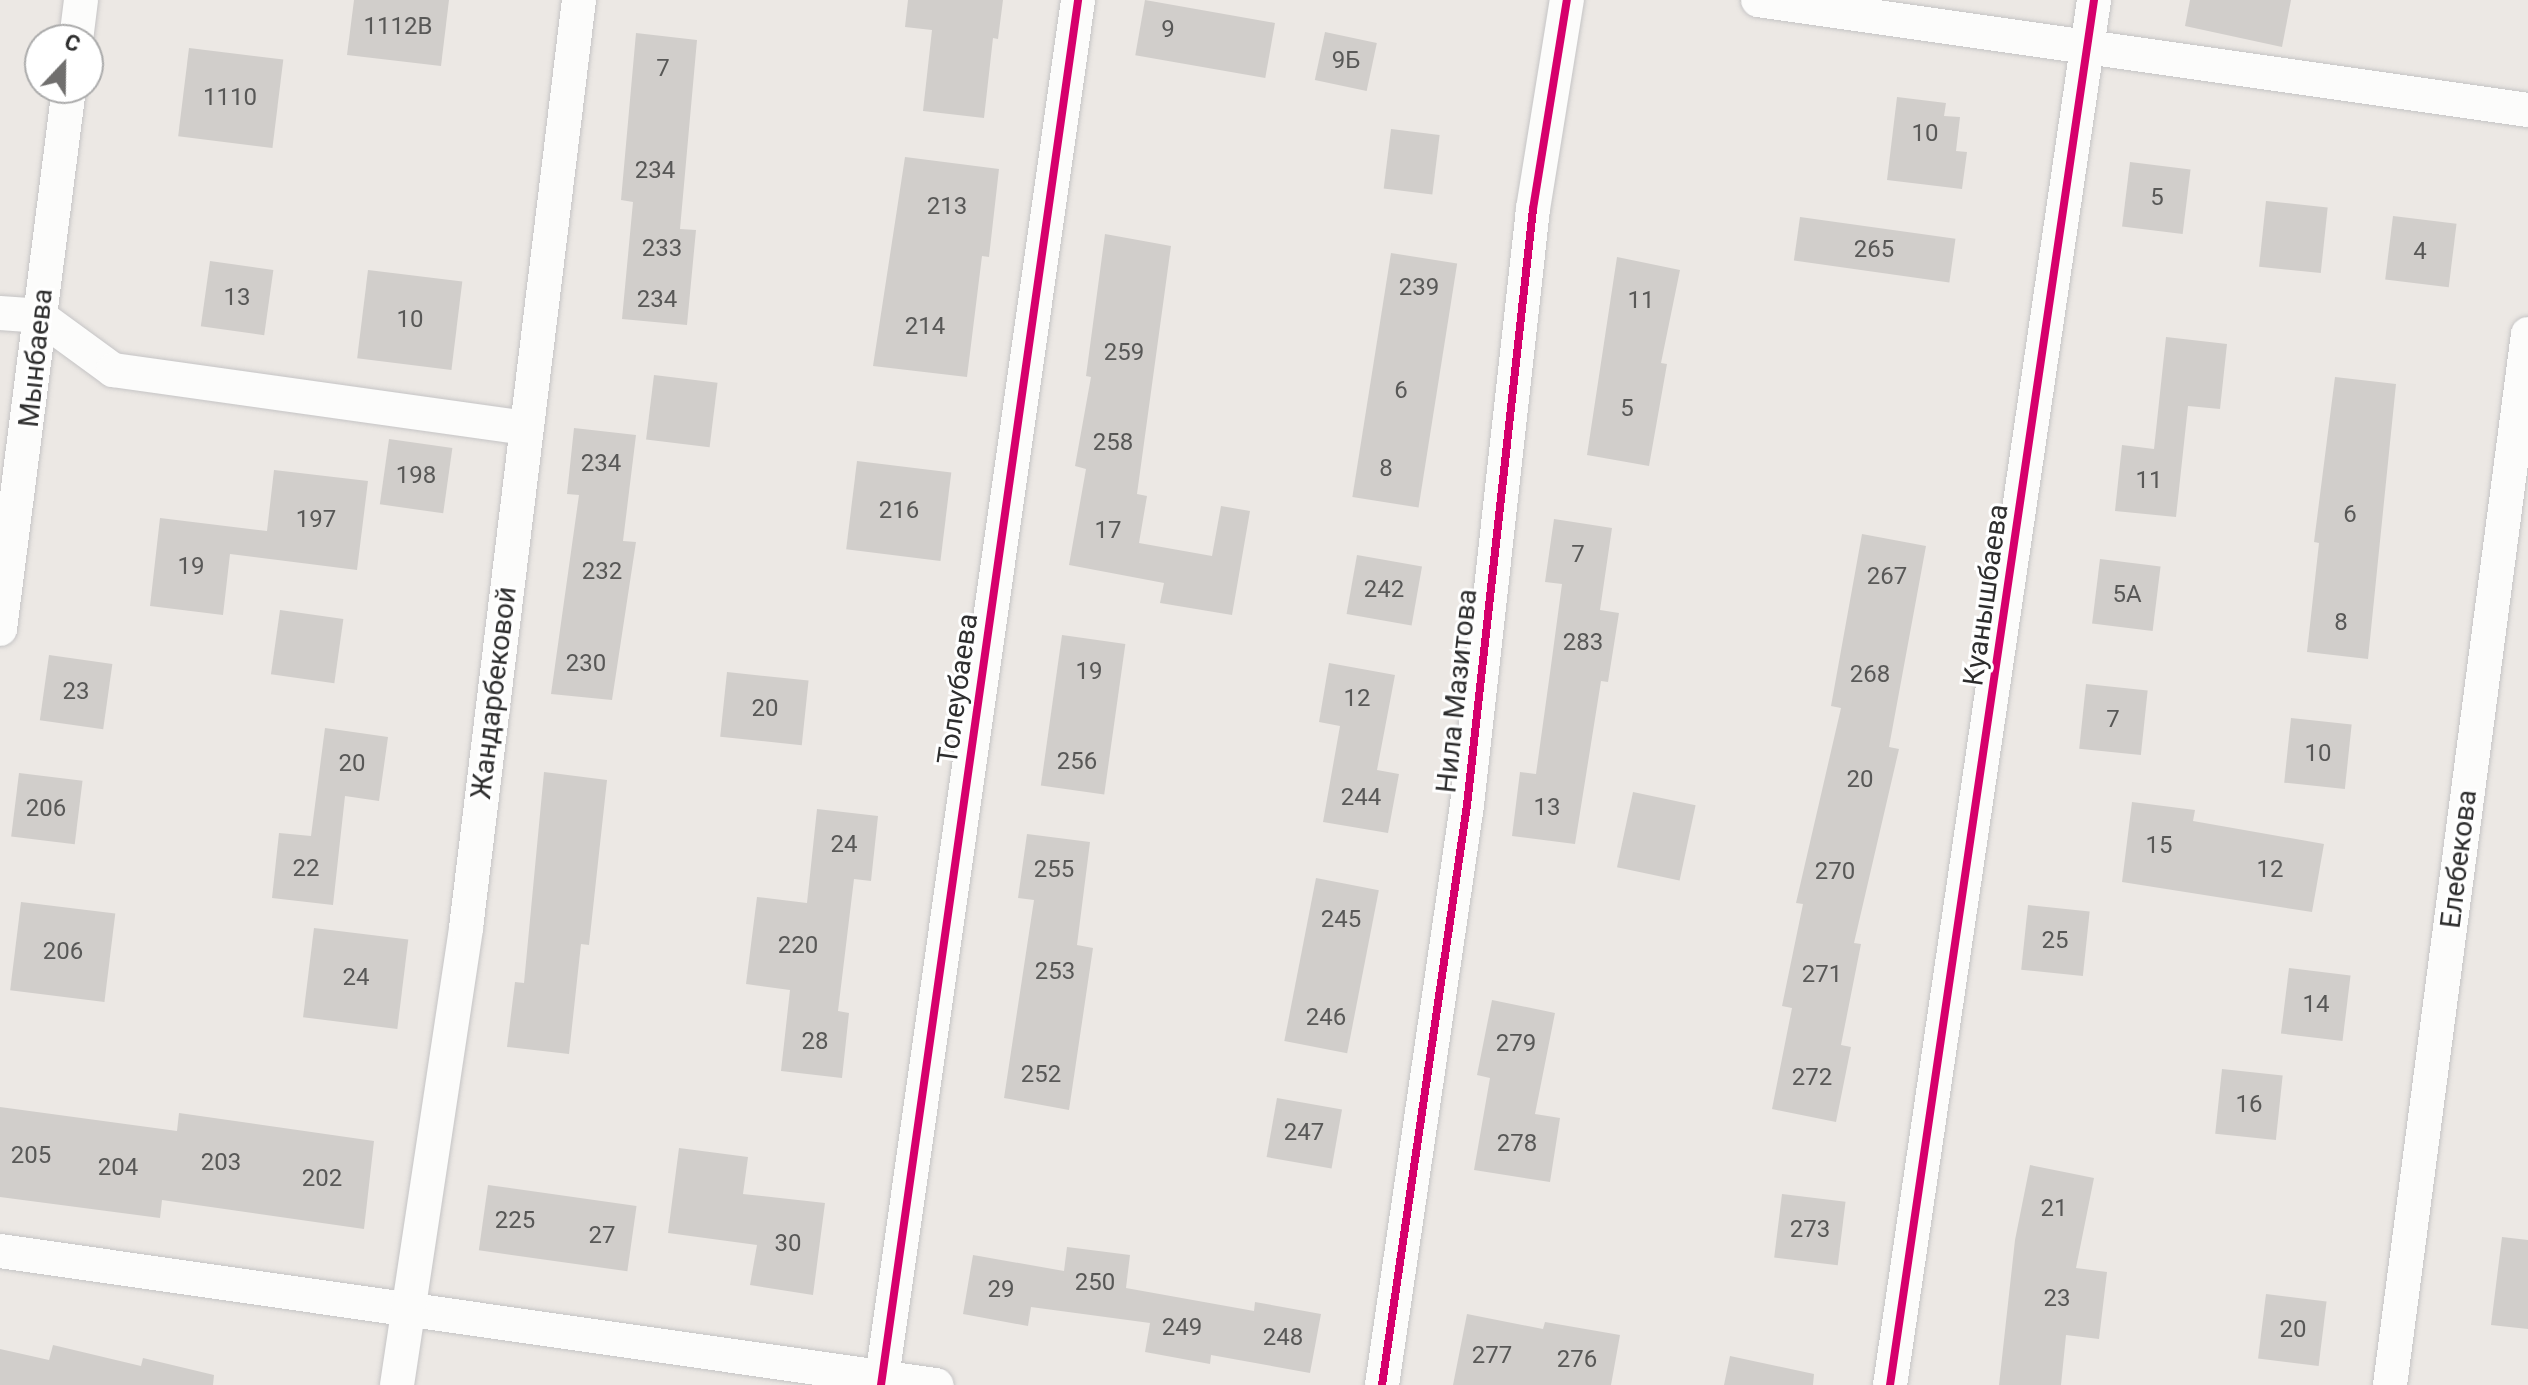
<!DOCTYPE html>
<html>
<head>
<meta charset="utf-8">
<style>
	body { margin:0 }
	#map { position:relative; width:2528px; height:1385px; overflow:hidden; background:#ece8e4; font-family:Roboto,sans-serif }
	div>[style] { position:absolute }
	.building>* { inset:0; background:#d1cecb; transform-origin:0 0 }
	.roads { filter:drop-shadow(0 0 2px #c5c4c5) drop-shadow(0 0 2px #c5c4c5) }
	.minor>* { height:34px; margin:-17px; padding:0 17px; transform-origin:17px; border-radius:17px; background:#fcfcfb }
	.cycleway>* { height:8px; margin:-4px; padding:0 4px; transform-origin:4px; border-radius:4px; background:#d6006c }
	span { translate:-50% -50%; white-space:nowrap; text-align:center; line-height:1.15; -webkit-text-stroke:6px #fff; paint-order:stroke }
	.number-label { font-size:24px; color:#585857 }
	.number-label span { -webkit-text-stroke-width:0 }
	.street-label { font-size:28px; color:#2e2e2e }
	.north { position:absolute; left:24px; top:24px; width:80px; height:80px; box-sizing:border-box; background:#fff; border:2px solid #ababab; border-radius:50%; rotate:22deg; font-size:22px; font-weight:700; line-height:32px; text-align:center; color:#2e2e2e }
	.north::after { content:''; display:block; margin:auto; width:28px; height:36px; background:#706f6e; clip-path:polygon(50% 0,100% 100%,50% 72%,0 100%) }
</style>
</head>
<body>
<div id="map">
	<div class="building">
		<div style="clip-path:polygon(354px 0,449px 0,441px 66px,347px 55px)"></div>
		<div style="clip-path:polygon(908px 0,1003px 0,998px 39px,993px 38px,984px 118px,923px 111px,932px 30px,905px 27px)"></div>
		<div style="left:1145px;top:0;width:132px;height:56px;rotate:10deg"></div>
		<div style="clip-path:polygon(2190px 0,2291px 0,2282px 47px,2185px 26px)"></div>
		<div style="left:1325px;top:32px;width:53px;height:49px;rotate:12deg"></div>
		<div style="clip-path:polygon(636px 33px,697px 40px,680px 229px,696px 230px,687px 325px,622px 319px,633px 202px,621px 200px)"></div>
		<div style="left:189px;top:48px;width:95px;height:89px;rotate:7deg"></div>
		<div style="clip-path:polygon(1897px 97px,1946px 103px,1944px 116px,1960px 117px,1956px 151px,1967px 152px,1962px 189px,1887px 180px)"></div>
		<div style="left:1391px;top:129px;width:49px;height:60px;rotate:7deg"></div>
		<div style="clip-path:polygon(905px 157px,999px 169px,989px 257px,982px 256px,967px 377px,873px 366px)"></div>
		<div style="left:2130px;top:162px;width:61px;height:65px;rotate:7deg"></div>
		<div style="left:2266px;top:201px;width:62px;height:66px;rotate:6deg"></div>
		<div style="left:2393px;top:216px;width:64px;height:64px;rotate:7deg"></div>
		<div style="left:1800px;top:217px;width:157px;height:44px;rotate:8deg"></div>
		<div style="clip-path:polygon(1105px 234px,1171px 246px,1137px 494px,1147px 496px,1139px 543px,1212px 556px,1221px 506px,1250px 511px,1232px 615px,1160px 603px,1164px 583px,1069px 565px,1086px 469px,1075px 466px,1091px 377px,1086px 376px)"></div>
		<div style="left:1391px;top:253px;width:67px;height:247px;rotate:9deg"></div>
		<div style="clip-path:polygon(1617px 257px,1680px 270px,1661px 363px,1667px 364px,1649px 466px,1587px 455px)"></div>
		<div style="left:210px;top:261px;width:64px;height:66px;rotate:8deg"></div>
		<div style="left:368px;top:270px;width:95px;height:89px;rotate:7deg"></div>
		<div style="clip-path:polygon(2166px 337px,2227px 344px,2220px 409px,2188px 406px,2176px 517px,2115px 511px,2122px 445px,2154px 449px)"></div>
		<div style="left:654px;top:375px;width:64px;height:65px;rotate:7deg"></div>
		<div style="clip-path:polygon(2335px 377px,2396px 384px,2368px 659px,2307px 652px,2319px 543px,2314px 542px)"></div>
		<div style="clip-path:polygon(574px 428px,636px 435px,623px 541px,636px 542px,612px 700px,551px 694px,579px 495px,567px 494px)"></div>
		<div style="left:389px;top:439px;width:64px;height:66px;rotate:8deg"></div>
		<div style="left:857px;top:461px;width:95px;height:89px;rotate:7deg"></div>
		<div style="clip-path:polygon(274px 470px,368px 481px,357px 570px,230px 554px,223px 615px,150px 606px,160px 518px,267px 531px)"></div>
		<div style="clip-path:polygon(1554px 519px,1612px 528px,1600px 610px,1619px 613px,1608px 682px,1601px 681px,1575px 844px,1512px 836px,1520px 772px,1536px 774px,1550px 673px,1562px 584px,1545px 582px)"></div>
		<div style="clip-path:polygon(1862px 534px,1926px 546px,1889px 747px,1899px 749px,1854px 943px,1861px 944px,1841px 1045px,1851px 1047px,1836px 1122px,1772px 1109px,1792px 1008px,1782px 1006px,1803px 904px,1796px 903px,1841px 708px,1831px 706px)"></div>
		<div style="left:1357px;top:555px;width:66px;height:60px;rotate:10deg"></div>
		<div style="left:2100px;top:559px;width:61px;height:65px;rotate:7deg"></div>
		<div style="left:280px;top:610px;width:64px;height:65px;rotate:8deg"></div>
		<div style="left:1062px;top:635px;width:64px;height:152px;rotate:8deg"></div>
		<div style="left:49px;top:655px;width:64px;height:66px;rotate:8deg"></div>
		<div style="clip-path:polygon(1329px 663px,1395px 675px,1377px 770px,1399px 774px,1388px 833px,1323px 822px,1340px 726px,1319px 722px)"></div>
		<div style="left:727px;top:672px;width:82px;height:65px;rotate:6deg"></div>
		<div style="left:2086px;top:684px;width:62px;height:65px;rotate:6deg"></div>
		<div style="left:2291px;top:718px;width:61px;height:65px;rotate:6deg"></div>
		<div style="clip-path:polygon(325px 728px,388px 737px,379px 801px,345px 796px,333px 905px,272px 898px,279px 833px,311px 836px)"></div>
		<div style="clip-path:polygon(544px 772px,607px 780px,589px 945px,581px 944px,569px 1054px,507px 1047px,515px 982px,524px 983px)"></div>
		<div style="left:19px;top:773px;width:64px;height:64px;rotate:7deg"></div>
		<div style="left:1633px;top:792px;width:64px;height:77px;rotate:12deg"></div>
		<div style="clip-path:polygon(2132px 802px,2195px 810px,2193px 821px,2324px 844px,2312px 912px,2122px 882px)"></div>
		<div style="clip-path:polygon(817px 809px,878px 816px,871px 881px,854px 879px,838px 1011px,849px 1013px,842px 1078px,781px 1071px,790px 990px,746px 984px,757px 897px,807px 903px)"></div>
		<div style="clip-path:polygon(1027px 834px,1090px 842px,1077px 945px,1093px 948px,1069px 1110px,1004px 1098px,1034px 900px,1018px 898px)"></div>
		<div style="left:1316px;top:878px;width:64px;height:166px;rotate:11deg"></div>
		<div style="left:21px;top:902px;width:95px;height:89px;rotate:7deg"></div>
		<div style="left:2028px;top:905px;width:62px;height:65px;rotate:6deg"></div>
		<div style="left:314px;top:928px;width:95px;height:90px;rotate:7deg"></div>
		<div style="left:2289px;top:968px;width:62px;height:66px;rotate:7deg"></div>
		<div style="clip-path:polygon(1492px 1000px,1555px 1013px,1535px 1114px,1560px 1118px,1550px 1182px,1474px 1170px,1490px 1078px,1477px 1075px)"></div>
		<div style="left:2222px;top:1069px;width:61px;height:65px;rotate:6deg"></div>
		<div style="left:1277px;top:1098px;width:66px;height:60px;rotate:10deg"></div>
		<div style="clip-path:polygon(0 1107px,177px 1131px,179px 1113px,374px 1141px,364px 1229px,162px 1200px,160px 1218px,0 1197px)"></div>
		<div style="clip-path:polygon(679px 1148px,748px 1157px,743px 1194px,825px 1203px,813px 1295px,750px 1285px,757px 1245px,668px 1233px)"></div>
		<div style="clip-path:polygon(2030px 1165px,2094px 1178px,2076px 1268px,2107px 1272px,2099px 1339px,2066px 1335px,2061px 1385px,1999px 1385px,2015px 1240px)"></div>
		<div style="left:488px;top:1185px;width:150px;height:66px;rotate:8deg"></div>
		<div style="left:1782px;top:1194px;width:64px;height:64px;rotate:7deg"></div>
		<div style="clip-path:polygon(2502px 1237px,2528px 1240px,2528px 1329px,2491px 1325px)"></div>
		<div style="clip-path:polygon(1067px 1247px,1130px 1255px,1126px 1288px,1254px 1311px,1255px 1302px,1321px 1314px,1310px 1373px,1211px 1355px,1210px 1364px,1145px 1352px,1150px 1323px,1031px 1307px,1028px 1326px,963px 1314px,973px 1255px,1064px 1271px)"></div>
		<div style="left:2266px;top:1294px;width:61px;height:65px;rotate:7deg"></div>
		<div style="clip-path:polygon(1467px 1314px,1543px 1329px,1545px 1322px,1620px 1335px,1611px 1385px,1453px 1385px)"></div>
		<div style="clip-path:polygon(53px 1345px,141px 1366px,143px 1358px,214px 1375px,213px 1385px,0 1385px,0 1349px,49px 1360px)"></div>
		<div style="clip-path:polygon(1730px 1356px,1814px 1374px,1813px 1385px,1724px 1385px)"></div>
	</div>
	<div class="roads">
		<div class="minor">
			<div style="left:1758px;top:0;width:778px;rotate:8.13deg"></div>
			<div style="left:76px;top:40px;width:40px;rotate:-82.9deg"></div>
			<div style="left:0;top:313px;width:39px;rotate:4deg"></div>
			<div style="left:39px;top:316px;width:92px;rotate:36.1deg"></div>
			<div style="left:113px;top:370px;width:417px;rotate:8deg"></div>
			<div style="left:0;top:629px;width:545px;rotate:-82.73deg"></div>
			<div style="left:0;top:1251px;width:946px;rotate:8.15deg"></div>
			<div style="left:397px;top:1385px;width:462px;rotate:-81.4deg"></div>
			<div style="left:466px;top:928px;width:935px;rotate:-83.06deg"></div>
			<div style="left:881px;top:1385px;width:1399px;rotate:-81.9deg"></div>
			<div style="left:1382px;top:1385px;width:586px;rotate:-81.66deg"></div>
			<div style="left:1467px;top:805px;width:600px;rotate:-83.68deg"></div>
			<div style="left:1533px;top:209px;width:212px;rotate:-80.8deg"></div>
			<div style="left:1890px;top:1385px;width:1400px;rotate:-81.62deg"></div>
			<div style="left:2390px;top:1385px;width:1060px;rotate:-82.52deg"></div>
		</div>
	</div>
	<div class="cycleway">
		<div style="left:881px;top:1385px;width:1399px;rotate:-81.9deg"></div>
		<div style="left:1382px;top:1385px;width:586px;rotate:-81.66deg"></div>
		<div style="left:1467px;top:805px;width:600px;rotate:-83.68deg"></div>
		<div style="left:1533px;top:209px;width:212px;rotate:-80.8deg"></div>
		<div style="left:1890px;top:1385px;width:1400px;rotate:-81.62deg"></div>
	</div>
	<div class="number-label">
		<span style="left:398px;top:27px">1112В</span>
		<span style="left:1168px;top:30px">9</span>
		<span style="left:1346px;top:61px">9Б</span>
		<span style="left:663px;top:69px">7</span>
		<span style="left:230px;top:98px">1110</span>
		<span style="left:1925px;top:134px">10</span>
		<span style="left:655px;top:171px">234</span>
		<span style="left:2157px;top:198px">5</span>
		<span style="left:947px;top:207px">213</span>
		<span style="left:662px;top:249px">233</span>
		<span style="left:1874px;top:250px">265</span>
		<span style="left:2420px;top:252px">4</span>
		<span style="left:1419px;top:288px">239</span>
		<span style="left:237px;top:298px">13</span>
		<span style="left:657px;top:300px">234</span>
		<span style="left:1641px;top:301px">11</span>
		<span style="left:410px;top:320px">10</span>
		<span style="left:925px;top:327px">214</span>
		<span style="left:1124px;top:353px">259</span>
		<span style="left:1401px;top:391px">6</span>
		<span style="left:1627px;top:409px">5</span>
		<span style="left:1113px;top:443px">258</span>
		<span style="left:601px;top:464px">234</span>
		<span style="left:1386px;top:469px">8</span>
		<span style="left:416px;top:476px">198</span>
		<span style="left:2149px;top:481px">11</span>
		<span style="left:899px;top:511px">216</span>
		<span style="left:2350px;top:515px">6</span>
		<span style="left:316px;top:520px">197</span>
		<span style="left:1108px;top:531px">17</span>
		<span style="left:1578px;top:555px">7</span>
		<span style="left:191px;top:567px">19</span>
		<span style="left:602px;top:572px">232</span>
		<span style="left:1887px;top:577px">267</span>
		<span style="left:1384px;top:590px">242</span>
		<span style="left:2127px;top:595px">5А</span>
		<span style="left:2341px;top:623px">8</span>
		<span style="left:1583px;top:643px">283</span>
		<span style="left:586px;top:664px">230</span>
		<span style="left:1089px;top:672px">19</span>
		<span style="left:1870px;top:675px">268</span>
		<span style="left:76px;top:692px">23</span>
		<span style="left:1357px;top:699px">12</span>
		<span style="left:765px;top:709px">20</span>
		<span style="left:2113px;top:720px">7</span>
		<span style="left:2318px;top:754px">10</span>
		<span style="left:1077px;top:762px">256</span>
		<span style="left:352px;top:764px">20</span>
		<span style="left:1860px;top:780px">20</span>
		<span style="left:1361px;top:798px">244</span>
		<span style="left:1547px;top:808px">13</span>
		<span style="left:46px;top:809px">206</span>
		<span style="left:844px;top:845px">24</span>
		<span style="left:2159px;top:846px">15</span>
		<span style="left:306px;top:869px">22</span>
		<span style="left:1054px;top:870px">255</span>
		<span style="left:2270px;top:870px">12</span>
		<span style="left:1835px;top:872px">270</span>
		<span style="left:1341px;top:920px">245</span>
		<span style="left:2055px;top:941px">25</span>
		<span style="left:798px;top:946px">220</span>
		<span style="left:63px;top:952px">206</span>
		<span style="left:1055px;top:972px">253</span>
		<span style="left:1822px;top:975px">271</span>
		<span style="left:356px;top:978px">24</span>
		<span style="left:2316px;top:1005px">14</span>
		<span style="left:1326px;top:1018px">246</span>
		<span style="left:815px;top:1042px">28</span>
		<span style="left:1516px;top:1044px">279</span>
		<span style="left:1041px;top:1075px">252</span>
		<span style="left:1812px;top:1078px">272</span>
		<span style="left:2249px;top:1105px">16</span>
		<span style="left:1304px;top:1133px">247</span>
		<span style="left:1517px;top:1144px">278</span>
		<span style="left:31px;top:1156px">205</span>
		<span style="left:221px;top:1163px">203</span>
		<span style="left:118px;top:1168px">204</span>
		<span style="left:322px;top:1179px">202</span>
		<span style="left:2054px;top:1209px">21</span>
		<span style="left:515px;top:1221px">225</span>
		<span style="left:1810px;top:1230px">273</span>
		<span style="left:602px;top:1236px">27</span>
		<span style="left:788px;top:1244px">30</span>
		<span style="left:1095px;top:1283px">250</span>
		<span style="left:1001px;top:1290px">29</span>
		<span style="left:2057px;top:1299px">23</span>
		<span style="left:1182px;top:1328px">249</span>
		<span style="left:2293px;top:1330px">20</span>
		<span style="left:1283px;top:1338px">248</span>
		<span style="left:1492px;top:1356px">277</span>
		<span style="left:1577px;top:1360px">276</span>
	</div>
	<div class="street-label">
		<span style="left:36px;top:358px;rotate:-84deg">Мынбаева</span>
		<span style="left:1986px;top:595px;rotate:-82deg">Куанышбаева</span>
		<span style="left:958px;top:689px;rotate:-82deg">Толеубаева</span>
		<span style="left:1457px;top:691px;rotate:-84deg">Нила Мазитова</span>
		<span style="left:494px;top:693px;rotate:-83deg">Жандарбековой</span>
		<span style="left:2459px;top:859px;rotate:-83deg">Елебекова</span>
	</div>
	<div class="north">С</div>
</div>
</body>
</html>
